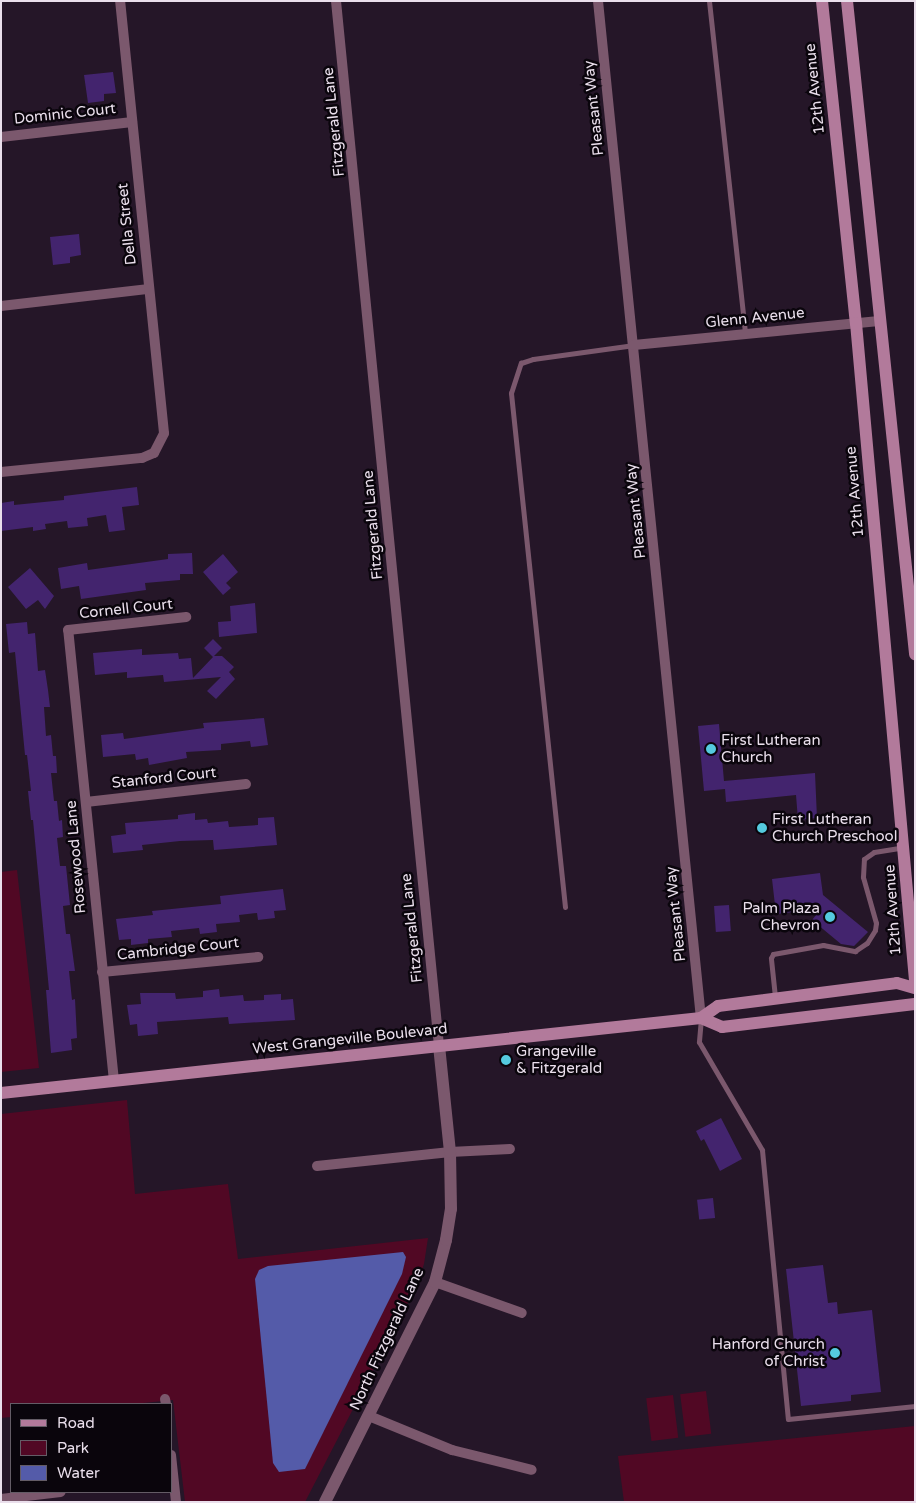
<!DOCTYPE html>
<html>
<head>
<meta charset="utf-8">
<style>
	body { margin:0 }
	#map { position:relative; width:916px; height:1503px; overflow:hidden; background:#251628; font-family:"Varela Round",sans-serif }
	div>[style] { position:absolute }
	.green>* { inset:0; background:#510824; transform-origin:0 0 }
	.water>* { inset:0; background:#545ba9 }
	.building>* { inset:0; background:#43246e; transform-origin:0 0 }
	.service>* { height:5px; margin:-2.5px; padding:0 2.5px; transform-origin:2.5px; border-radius:2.5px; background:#7b586d }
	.minor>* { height:10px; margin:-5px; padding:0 5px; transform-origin:5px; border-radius:5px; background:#7b586d }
	.tertiary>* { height:12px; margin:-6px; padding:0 6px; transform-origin:6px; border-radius:6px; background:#7b586d }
	.secondary>* { height:12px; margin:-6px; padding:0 6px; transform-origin:6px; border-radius:6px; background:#b27a9b }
	.dots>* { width:14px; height:14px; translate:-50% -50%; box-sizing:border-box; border:2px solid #0a050c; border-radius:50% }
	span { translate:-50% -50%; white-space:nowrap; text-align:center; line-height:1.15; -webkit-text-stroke:5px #0a050c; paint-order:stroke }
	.street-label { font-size:15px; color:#eadfec }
	.poi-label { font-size:15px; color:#eadfec }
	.left { translate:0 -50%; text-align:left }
	.right { translate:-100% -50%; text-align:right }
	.frame { position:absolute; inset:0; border:2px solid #eadfec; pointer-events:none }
	.legend { position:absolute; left:10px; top:1403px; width:162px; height:90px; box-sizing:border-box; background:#0a050c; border:1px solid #645c66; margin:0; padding:6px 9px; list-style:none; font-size:15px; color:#eadfec }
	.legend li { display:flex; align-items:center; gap:10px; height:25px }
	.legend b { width:25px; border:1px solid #645c66 }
</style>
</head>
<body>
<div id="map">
	<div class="green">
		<div style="clip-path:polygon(17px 870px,39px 1068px,1px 1072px,1px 872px)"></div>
		<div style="clip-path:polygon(127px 1100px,135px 1194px,228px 1184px,238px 1259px,428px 1238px,424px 1264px,415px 1289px,305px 1502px,185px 1502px,173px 1400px,133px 1404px,11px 1404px,11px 1417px,1px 1418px,1px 1114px)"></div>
		<div style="left:706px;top:1391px;width:43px;height:26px;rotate:83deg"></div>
		<div style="left:673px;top:1395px;width:43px;height:27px;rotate:83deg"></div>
		<div style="clip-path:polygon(915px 1426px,915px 1502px,624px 1502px,618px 1456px)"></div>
	</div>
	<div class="water">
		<div style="clip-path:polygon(403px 1252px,406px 1257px,402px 1274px,305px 1469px,279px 1472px,273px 1463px,255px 1279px,259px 1270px,268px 1266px)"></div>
	</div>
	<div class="building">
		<div style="clip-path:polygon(113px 72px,116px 93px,104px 94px,104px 101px,88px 103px,84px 75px)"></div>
		<div style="clip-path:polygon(79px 234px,81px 255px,70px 257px,70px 263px,53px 265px,50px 237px)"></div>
		<div style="clip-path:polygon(137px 487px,139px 505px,122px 507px,125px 530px,109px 532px,106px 515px,87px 518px,88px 526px,68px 528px,67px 521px,45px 524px,46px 529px,33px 531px,33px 527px,1px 531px,1px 503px,14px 501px,14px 505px,64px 500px,64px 496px)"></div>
		<div style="clip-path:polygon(192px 553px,193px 574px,180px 574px,180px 580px,145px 583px,146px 590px,81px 599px,79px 586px,61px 589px,58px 568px,87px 563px,88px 570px,168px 559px,168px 554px)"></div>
		<div style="clip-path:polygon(223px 554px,238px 572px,226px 583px,231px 588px,223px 595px,203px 572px)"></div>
		<div style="clip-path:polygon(30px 568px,54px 596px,45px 609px,38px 600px,26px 609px,8px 587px)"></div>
		<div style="clip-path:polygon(255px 603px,257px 633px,219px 637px,218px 622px,231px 621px,230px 606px)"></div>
		<div style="clip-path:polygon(27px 622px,28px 634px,35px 633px,38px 671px,45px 670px,48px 690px,50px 707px,44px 707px,46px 736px,51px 735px,53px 756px,56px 756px,57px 773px,51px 773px,54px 801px,57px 801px,59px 821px,62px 820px,63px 837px,57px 838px,60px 866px,66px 866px,70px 905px,63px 906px,66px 934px,70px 934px,75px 971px,69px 971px,72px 1000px,75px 999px,77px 1038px,71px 1039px,72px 1050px,51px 1053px,46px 990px,49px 990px,33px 820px,31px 820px,28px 791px,31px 791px,27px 755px,25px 755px,15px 652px,9px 653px,6px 624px)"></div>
		<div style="clip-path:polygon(213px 639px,222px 648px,214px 656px,222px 656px,234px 667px,229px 672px,235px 679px,216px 699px,207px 691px,221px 677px,164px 682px,163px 675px,127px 678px,127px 672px,95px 675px,93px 653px,142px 649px,142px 655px,178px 653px,179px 659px,191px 658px,193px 678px,213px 657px,204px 648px)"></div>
		<div style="clip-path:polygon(264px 718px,268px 745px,251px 747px,250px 741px,221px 744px,221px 750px,186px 752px,187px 758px,149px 765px,148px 758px,136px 760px,135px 754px,103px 757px,101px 735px,123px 733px,124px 739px,204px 728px,203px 723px)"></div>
		<div style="clip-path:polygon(719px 724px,724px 781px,815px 773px,817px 818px,798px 820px,796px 795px,726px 802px,725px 789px,704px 791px,698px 726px)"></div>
		<div style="clip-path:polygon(195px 813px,195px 820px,207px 819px,208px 823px,228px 821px,229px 827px,258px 825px,258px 818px,274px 817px,277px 845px,214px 850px,213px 840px,180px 841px,142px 845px,143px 850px,113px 853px,111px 836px,126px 834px,125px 823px,178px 819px,178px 815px)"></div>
		<div style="clip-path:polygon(820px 873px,823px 895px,868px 932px,854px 946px,841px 944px,812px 920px,821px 909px,776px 914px,772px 879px)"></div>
		<div style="clip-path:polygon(283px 889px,286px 910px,274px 911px,275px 918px,258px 920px,257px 913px,239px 915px,240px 922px,216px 924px,217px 932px,200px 934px,199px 928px,171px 931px,172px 937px,148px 939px,148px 943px,131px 945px,131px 939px,119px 940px,116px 919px,153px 915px,152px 911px,221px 904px,220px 896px)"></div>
		<div style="left:729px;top:905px;width:26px;height:15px;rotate:86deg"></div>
		<div style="clip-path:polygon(219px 989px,220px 997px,243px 995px,244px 1001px,264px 1000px,264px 995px,281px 994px,281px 1000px,293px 999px,295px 1020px,229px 1024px,228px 1017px,157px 1022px,158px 1034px,138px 1036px,137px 1024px,130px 1025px,127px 1005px,141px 1004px,140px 993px,175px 993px,176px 999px,203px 997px,203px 991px)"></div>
		<div style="clip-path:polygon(721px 1118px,742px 1159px,720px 1171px,704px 1139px,701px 1141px,696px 1131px)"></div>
		<div style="left:713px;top:1198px;width:20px;height:16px;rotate:84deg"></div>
		<div style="clip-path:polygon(823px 1265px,828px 1303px,837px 1302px,838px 1314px,872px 1310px,881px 1392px,851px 1395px,851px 1401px,801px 1406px,786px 1269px)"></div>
	</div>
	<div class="service">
		<div style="left:709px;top:1px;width:335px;rotate:83.8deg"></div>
		<div style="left:565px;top:907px;width:517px;rotate:-96deg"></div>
		<div style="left:511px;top:393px;width:32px;rotate:-72deg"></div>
		<div style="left:521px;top:363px;width:13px;rotate:-18deg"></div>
		<div style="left:533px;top:359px;width:102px;rotate:-7.9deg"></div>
		<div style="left:775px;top:997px;width:39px;rotate:-96deg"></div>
		<div style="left:771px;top:958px;width:4px;rotate:-63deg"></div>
		<div style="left:773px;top:954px;width:51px;rotate:-10.2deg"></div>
		<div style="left:823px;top:945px;width:33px;rotate:11deg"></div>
		<div style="left:855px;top:951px;width:14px;rotate:-34deg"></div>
		<div style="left:867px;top:943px;width:15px;rotate:-58deg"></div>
		<div style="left:875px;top:930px;width:7px;rotate:-82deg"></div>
		<div style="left:876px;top:923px;width:48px;rotate:-105.8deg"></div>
		<div style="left:863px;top:877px;width:18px;rotate:-87deg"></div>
		<div style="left:864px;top:859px;width:12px;rotate:-35deg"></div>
		<div style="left:874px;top:852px;width:30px;rotate:-9deg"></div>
		<div style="left:701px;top:1018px;width:24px;rotate:95deg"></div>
		<div style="left:699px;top:1042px;width:125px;rotate:59.7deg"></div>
		<div style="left:762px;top:1150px;width:270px;rotate:84.5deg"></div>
		<div style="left:788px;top:1419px;width:128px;rotate:-5.8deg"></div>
	</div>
	<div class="minor">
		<div style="left:336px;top:1px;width:1049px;rotate:84.37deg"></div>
		<div style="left:598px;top:1px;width:1022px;rotate:84.22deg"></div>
		<div style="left:1px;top:137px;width:132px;rotate:-6.5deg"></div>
		<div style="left:1px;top:306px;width:149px;rotate:-6.6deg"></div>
		<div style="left:634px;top:345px;width:246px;rotate:-5.6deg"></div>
		<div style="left:1px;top:472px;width:142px;rotate:-5.7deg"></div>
		<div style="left:142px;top:458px;width:13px;rotate:-23deg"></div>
		<div style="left:154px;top:453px;width:22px;rotate:-63deg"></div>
		<div style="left:164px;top:433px;width:434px;rotate:-95.8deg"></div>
		<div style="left:86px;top:802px;width:161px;rotate:-6.4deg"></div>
		<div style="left:102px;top:972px;width:157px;rotate:-5.5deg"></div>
		<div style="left:114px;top:1081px;width:453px;rotate:-95.8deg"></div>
		<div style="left:68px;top:630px;width:119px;rotate:-6.3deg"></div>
		<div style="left:317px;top:1166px;width:134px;rotate:-6deg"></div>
		<div style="left:450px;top:1152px;width:60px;rotate:-2.9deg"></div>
		<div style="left:435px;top:1282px;width:92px;rotate:19.6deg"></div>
		<div style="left:165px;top:1399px;width:5px;rotate:79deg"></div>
		<div style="left:369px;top:1416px;width:90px;rotate:22.3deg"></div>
		<div style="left:452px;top:1450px;width:82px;rotate:14deg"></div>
		<div style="left:171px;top:1455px;width:47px;rotate:83.9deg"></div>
		<div style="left:1px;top:1499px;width:60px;rotate:-6.7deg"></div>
	</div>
	<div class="tertiary">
		<div style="left:325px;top:1502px;width:246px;rotate:-63.4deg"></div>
		<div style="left:435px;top:1282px;width:43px;rotate:-75.3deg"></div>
		<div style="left:446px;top:1240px;width:31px;rotate:-81deg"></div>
		<div style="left:451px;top:1209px;width:57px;rotate:-91deg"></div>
		<div style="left:450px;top:1152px;width:108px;rotate:-95.9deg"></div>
	</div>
	<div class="secondary">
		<div style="left:822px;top:1px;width:324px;rotate:84deg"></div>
		<div style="left:856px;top:323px;width:660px;rotate:84.87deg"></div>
		<div style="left:847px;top:1px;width:657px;rotate:84.05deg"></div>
		<div style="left:701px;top:1018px;width:23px;rotate:23deg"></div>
		<div style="left:722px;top:1027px;width:194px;rotate:-6.8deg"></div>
		<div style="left:1px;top:1093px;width:704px;rotate:-6.12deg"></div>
		<div style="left:701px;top:1018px;width:21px;rotate:-35deg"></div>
		<div style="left:718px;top:1006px;width:180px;rotate:-7.3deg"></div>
		<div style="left:897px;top:983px;width:19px;rotate:16deg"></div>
	</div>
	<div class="dots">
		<div style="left:711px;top:749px;background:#55cadf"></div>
		<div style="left:762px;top:828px;background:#55cadf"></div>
		<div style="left:830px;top:917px;background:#55cadf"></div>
		<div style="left:506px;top:1060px;background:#55cadf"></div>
		<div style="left:835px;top:1353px;background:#55cadf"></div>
	</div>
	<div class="street-label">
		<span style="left:815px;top:89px;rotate:-96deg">12th Avenue</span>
		<span style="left:594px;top:108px;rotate:-96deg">Pleasant Way</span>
		<span style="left:65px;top:114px;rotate:-6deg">Dominic Court</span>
		<span style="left:334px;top:122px;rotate:-96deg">Fitzgerald Lane</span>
		<span style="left:127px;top:224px;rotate:-96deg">Della Street</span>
		<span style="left:755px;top:318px;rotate:-6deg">Glenn Avenue</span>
		<span style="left:855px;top:492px;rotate:-95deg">12th Avenue</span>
		<span style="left:636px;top:511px;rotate:-96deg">Pleasant Way</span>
		<span style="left:373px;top:525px;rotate:-95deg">Fitzgerald Lane</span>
		<span style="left:126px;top:609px;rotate:-6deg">Cornell Court</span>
		<span style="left:164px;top:778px;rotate:-6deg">Stanford Court</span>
		<span style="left:76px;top:857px;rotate:-95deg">Rosewood Lane</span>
		<span style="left:893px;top:910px;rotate:-94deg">12th Avenue</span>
		<span style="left:676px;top:914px;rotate:-96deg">Pleasant Way</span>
		<span style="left:412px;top:928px;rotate:-96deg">Fitzgerald Lane</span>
		<span style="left:178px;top:949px;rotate:-6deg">Cambridge Court</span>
		<span style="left:350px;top:1039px;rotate:-6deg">West Grangeville Boulevard</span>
		<span style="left:387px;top:1339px;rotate:-65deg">North Fitzgerald Lane</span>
	</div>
	<div class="poi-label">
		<span class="left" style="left:721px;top:749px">First Lutheran<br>Church</span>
		<span class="left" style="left:772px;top:828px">First Lutheran<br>Church Preschool</span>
		<span class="right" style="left:820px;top:917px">Palm Plaza<br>Chevron</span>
		<span class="left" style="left:516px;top:1060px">Grangeville<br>&amp; Fitzgerald</span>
		<span class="right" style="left:825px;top:1353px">Hanford Church<br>of Christ</span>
	</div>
	<div class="frame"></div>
	<ul class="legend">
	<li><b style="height:6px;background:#b27a9b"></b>Road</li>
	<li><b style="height:14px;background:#510824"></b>Park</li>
	<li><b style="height:14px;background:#545ba9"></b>Water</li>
	</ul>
</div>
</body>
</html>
